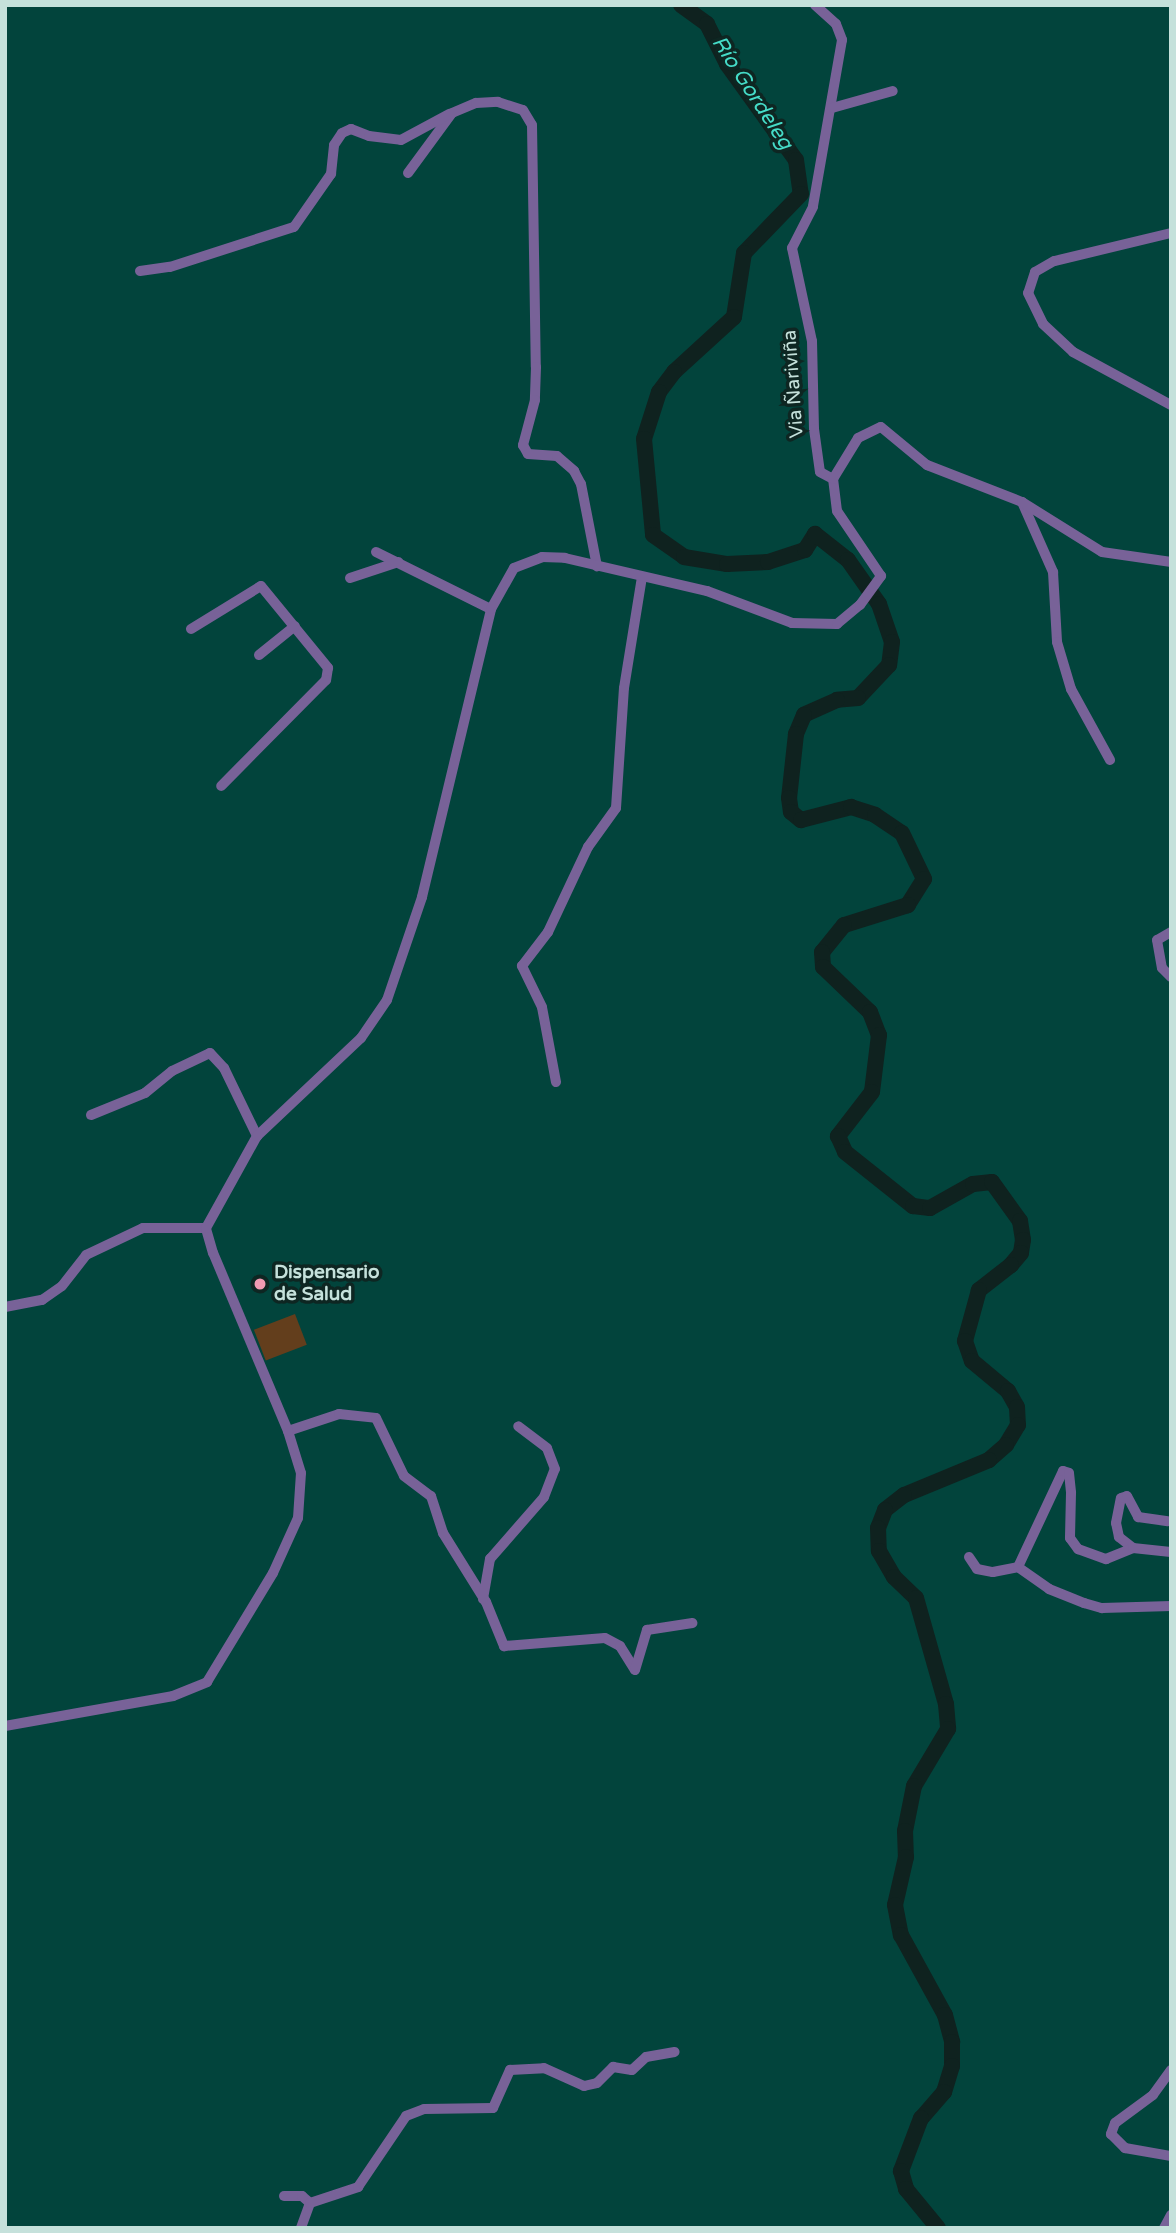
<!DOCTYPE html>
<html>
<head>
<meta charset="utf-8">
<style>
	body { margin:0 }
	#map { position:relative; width:1176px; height:2233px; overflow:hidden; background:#02443c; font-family:"Varela Round",sans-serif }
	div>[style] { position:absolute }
	.green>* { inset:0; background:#633e1c; transform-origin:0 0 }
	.river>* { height:16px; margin:-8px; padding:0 8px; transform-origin:8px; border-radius:8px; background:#0f221f }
	.minor>* { height:10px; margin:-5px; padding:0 5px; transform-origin:5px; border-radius:5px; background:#786298 }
	.dots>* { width:19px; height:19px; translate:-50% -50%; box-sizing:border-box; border:4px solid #0e2622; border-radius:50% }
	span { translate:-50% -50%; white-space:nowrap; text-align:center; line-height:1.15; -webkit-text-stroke:7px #0e2622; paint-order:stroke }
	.street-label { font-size:19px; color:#c5e1db }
	.poi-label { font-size:19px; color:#c5e1db; font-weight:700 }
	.left { translate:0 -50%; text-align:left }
	.water-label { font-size:21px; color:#45dbc7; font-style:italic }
	.frame { position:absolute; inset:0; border:7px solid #c5e1db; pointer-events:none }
</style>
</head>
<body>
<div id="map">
	<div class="green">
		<div style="left:295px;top:1314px;width:33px;height:44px;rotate:69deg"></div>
	</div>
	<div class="river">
		<div style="left:681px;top:5px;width:32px;rotate:36deg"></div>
		<div style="left:707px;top:24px;width:45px;rotate:63.4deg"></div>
		<div style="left:727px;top:64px;width:118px;rotate:54.3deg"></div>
		<div style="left:796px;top:160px;width:34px;rotate:82deg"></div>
		<div style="left:801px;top:194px;width:82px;rotate:134deg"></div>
		<div style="left:744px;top:253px;width:65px;rotate:98.9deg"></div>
		<div style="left:734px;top:317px;width:81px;rotate:137.5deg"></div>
		<div style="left:674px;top:372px;width:25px;rotate:127deg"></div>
		<div style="left:659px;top:392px;width:49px;rotate:107.7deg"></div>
		<div style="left:644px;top:439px;width:96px;rotate:84.6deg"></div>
		<div style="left:653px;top:535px;width:38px;rotate:35deg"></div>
		<div style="left:684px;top:557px;width:44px;rotate:9.2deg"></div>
		<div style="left:727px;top:564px;width:41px;rotate:-2.8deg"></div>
		<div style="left:768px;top:562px;width:39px;rotate:-18deg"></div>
		<div style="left:805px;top:550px;width:19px;rotate:-58deg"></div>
		<div style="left:815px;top:534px;width:42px;rotate:38.2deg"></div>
		<div style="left:848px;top:560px;width:54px;rotate:54.8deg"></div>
		<div style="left:879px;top:604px;width:40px;rotate:71.1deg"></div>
		<div style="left:892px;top:642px;width:23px;rotate:97deg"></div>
		<div style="left:889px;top:665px;width:45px;rotate:133.2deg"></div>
		<div style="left:858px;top:698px;width:21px;rotate:175deg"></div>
		<div style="left:837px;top:700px;width:36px;rotate:156deg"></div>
		<div style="left:804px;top:715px;width:21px;rotate:113deg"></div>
		<div style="left:796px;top:734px;width:64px;rotate:96.2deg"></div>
		<div style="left:789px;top:798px;width:14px;rotate:82deg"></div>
		<div style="left:791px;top:812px;width:13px;rotate:39deg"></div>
		<div style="left:801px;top:820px;width:52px;rotate:-14.6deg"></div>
		<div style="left:851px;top:807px;width:25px;rotate:18deg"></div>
		<div style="left:875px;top:815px;width:32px;rotate:34deg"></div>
		<div style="left:902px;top:833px;width:51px;rotate:64.4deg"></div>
		<div style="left:924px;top:879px;width:31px;rotate:122deg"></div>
		<div style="left:908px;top:905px;width:67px;rotate:162.6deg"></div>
		<div style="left:844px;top:925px;width:35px;rotate:129deg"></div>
		<div style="left:822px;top:952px;width:15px;rotate:86deg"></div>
		<div style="left:823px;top:967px;width:65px;rotate:43.8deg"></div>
		<div style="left:870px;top:1012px;width:25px;rotate:69deg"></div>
		<div style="left:879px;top:1035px;width:57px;rotate:97deg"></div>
		<div style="left:872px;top:1092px;width:56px;rotate:127.7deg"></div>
		<div style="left:838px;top:1136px;width:17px;rotate:66deg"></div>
		<div style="left:845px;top:1152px;width:87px;rotate:38.5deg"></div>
		<div style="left:913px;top:1206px;width:17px;rotate:7deg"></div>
		<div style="left:930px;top:1208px;width:49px;rotate:-29.2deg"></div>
		<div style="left:973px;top:1184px;width:19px;rotate:-6deg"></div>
		<div style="left:992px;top:1182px;width:48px;rotate:54.3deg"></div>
		<div style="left:1020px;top:1221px;width:19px;rotate:81deg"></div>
		<div style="left:1023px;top:1240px;width:13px;rotate:99deg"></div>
		<div style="left:1021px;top:1253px;width:16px;rotate:130deg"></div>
		<div style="left:1011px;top:1265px;width:41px;rotate:142deg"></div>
		<div style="left:979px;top:1290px;width:53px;rotate:105.4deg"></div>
		<div style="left:965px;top:1341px;width:21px;rotate:71deg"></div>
		<div style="left:972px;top:1361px;width:47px;rotate:39.8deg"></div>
		<div style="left:1008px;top:1391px;width:18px;rotate:61deg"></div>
		<div style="left:1017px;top:1407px;width:18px;rotate:87deg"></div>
		<div style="left:1018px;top:1425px;width:23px;rotate:121deg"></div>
		<div style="left:1006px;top:1445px;width:23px;rotate:139deg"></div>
		<div style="left:989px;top:1460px;width:92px;rotate:157.6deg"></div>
		<div style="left:904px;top:1495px;width:24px;rotate:142deg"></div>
		<div style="left:885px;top:1510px;width:19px;rotate:111deg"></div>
		<div style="left:878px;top:1528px;width:23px;rotate:88deg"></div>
		<div style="left:879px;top:1551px;width:30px;rotate:60deg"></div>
		<div style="left:894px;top:1577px;width:30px;rotate:44deg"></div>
		<div style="left:916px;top:1598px;width:110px;rotate:74.2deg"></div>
		<div style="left:946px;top:1704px;width:25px;rotate:85deg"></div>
		<div style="left:948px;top:1729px;width:66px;rotate:120.8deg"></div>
		<div style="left:914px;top:1786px;width:46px;rotate:101.3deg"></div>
		<div style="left:905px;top:1831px;width:26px;rotate:88deg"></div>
		<div style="left:906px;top:1857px;width:49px;rotate:102.9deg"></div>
		<div style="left:895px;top:1905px;width:31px;rotate:79deg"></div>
		<div style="left:901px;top:1935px;width:91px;rotate:61.2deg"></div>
		<div style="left:945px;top:2015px;width:28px;rotate:75deg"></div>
		<div style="left:952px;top:2042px;width:24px;rotate:90deg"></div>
		<div style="left:952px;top:2066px;width:27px;rotate:107deg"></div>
		<div style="left:944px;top:2092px;width:35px;rotate:131deg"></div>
		<div style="left:921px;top:2118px;width:57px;rotate:110.7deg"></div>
		<div style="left:901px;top:2171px;width:19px;rotate:74deg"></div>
		<div style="left:906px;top:2189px;width:50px;rotate:50.6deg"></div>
	</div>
	<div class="minor">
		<div style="left:815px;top:5px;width:28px;rotate:42deg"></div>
		<div style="left:836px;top:24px;width:17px;rotate:69deg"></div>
		<div style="left:842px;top:40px;width:169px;rotate:99.9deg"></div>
		<div style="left:813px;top:207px;width:46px;rotate:117.1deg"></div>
		<div style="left:792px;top:248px;width:95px;rotate:77.9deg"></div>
		<div style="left:812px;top:341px;width:88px;rotate:88.7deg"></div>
		<div style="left:814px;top:429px;width:43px;rotate:82.1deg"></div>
		<div style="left:820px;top:472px;width:15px;rotate:28deg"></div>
		<div style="left:832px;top:108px;width:63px;rotate:-15.6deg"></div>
		<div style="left:408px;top:173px;width:74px;rotate:-53.7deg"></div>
		<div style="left:452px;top:113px;width:26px;rotate:-23deg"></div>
		<div style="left:476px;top:103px;width:22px;rotate:-3deg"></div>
		<div style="left:498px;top:102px;width:26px;rotate:18deg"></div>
		<div style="left:523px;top:110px;width:17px;rotate:59deg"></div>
		<div style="left:532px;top:125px;width:242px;rotate:89.1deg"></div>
		<div style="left:536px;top:367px;width:33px;rotate:92deg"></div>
		<div style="left:535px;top:400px;width:47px;rotate:104.9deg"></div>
		<div style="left:523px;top:445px;width:10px;rotate:61deg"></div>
		<div style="left:528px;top:454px;width:29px;rotate:4deg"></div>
		<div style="left:557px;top:456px;width:23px;rotate:41deg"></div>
		<div style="left:574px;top:471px;width:15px;rotate:62deg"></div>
		<div style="left:581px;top:484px;width:84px;rotate:79deg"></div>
		<div style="left:1171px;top:233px;width:120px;rotate:166.5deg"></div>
		<div style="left:1054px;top:261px;width:22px;rotate:150deg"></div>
		<div style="left:1035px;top:272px;width:22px;rotate:108deg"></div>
		<div style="left:1028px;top:293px;width:34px;rotate:64deg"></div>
		<div style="left:1043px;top:324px;width:41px;rotate:43deg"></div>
		<div style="left:1073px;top:352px;width:111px;rotate:28.4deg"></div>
		<div style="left:140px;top:271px;width:30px;rotate:-8deg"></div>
		<div style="left:170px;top:267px;width:130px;rotate:-17.9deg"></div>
		<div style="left:294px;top:227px;width:65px;rotate:-55.1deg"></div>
		<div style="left:331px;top:174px;width:29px;rotate:-84deg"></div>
		<div style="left:334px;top:145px;width:14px;rotate:-56deg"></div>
		<div style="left:342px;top:133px;width:10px;rotate:-24deg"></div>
		<div style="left:351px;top:129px;width:19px;rotate:21deg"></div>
		<div style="left:369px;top:136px;width:32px;rotate:7deg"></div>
		<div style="left:401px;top:140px;width:55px;rotate:-28.4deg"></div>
		<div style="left:1022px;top:502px;width:77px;rotate:66.1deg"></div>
		<div style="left:1053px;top:572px;width:70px;rotate:86.7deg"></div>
		<div style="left:1057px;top:642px;width:49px;rotate:73.4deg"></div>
		<div style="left:1071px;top:689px;width:81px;rotate:61.2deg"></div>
		<div style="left:376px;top:552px;width:128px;rotate:26.4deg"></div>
		<div style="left:350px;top:578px;width:51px;rotate:-18.4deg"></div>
		<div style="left:191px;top:629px;width:82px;rotate:-31.6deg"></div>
		<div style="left:261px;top:586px;width:106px;rotate:50.7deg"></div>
		<div style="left:328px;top:668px;width:12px;rotate:99deg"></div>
		<div style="left:326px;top:680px;width:149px;rotate:134.7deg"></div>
		<div style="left:259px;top:655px;width:46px;rotate:-38.9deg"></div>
		<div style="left:1171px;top:932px;width:16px;rotate:150deg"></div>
		<div style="left:1157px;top:940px;width:28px;rotate:80deg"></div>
		<div style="left:1162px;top:968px;width:13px;rotate:45deg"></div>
		<div style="left:556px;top:1082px;width:76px;rotate:-100.6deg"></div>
		<div style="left:542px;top:1007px;width:46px;rotate:-116deg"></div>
		<div style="left:522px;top:966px;width:43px;rotate:-52.6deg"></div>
		<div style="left:548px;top:932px;width:94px;rotate:-64.8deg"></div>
		<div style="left:588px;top:847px;width:48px;rotate:-54.3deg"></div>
		<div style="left:616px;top:808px;width:120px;rotate:-86.2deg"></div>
		<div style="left:624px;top:688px;width:112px;rotate:-80.8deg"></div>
		<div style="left:91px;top:1115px;width:58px;rotate:-22.2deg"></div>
		<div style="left:145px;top:1093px;width:35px;rotate:-39deg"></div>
		<div style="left:172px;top:1071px;width:42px;rotate:-25.3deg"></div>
		<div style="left:210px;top:1053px;width:21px;rotate:47deg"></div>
		<div style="left:224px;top:1068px;width:76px;rotate:64.1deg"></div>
		<div style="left:5px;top:1307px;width:38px;rotate:-11deg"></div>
		<div style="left:42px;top:1300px;width:24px;rotate:-35deg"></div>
		<div style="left:62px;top:1286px;width:39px;rotate:-52deg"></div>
		<div style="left:86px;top:1255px;width:63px;rotate:-25.3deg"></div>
		<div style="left:143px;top:1228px;width:63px"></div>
		<div style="left:288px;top:1431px;width:54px;rotate:-18.4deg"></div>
		<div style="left:339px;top:1414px;width:37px;rotate:6deg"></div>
		<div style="left:376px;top:1418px;width:64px;rotate:64.2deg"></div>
		<div style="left:404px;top:1476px;width:34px;rotate:37deg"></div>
		<div style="left:431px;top:1496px;width:39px;rotate:72deg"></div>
		<div style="left:443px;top:1533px;width:81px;rotate:58.1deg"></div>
		<div style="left:486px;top:1602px;width:48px;rotate:67.8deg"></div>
		<div style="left:504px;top:1646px;width:101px;rotate:-4.5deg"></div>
		<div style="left:605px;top:1638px;width:17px;rotate:28deg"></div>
		<div style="left:620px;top:1646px;width:28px;rotate:58deg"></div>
		<div style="left:635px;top:1670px;width:42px;rotate:-73.3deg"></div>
		<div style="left:647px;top:1630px;width:46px;rotate:-8.8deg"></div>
		<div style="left:1133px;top:1548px;width:18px;rotate:-142deg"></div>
		<div style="left:1119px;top:1537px;width:14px;rotate:-102deg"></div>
		<div style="left:1116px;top:1523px;width:25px;rotate:-79deg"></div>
		<div style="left:1121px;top:1498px;width:6px;rotate:-18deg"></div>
		<div style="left:1127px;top:1496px;width:24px;rotate:62deg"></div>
		<div style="left:1138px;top:1517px;width:30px;rotate:8deg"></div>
		<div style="left:969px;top:1557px;width:14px;rotate:56deg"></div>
		<div style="left:977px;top:1569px;width:16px;rotate:11deg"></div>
		<div style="left:993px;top:1572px;width:25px;rotate:-11deg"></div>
		<div style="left:1018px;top:1567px;width:106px;rotate:-64.9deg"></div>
		<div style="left:1063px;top:1471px;width:6px;rotate:18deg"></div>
		<div style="left:1069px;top:1473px;width:20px;rotate:84deg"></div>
		<div style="left:1071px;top:1493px;width:45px;rotate:91.3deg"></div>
		<div style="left:1070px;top:1538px;width:14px;rotate:54deg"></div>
		<div style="left:1078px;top:1549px;width:30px;rotate:20deg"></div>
		<div style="left:1106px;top:1559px;width:29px;rotate:-22deg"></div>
		<div style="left:1133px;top:1548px;width:38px;rotate:6deg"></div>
		<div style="left:1018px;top:1567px;width:38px;rotate:35deg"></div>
		<div style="left:1049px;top:1589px;width:38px;rotate:22deg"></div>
		<div style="left:1084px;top:1603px;width:19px;rotate:16deg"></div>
		<div style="left:1102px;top:1608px;width:69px;rotate:-1.7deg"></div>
		<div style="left:483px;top:1599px;width:41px;rotate:-80.1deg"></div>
		<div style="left:490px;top:1559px;width:82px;rotate:-48.9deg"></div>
		<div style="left:544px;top:1497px;width:30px;rotate:-69deg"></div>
		<div style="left:555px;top:1469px;width:22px;rotate:-111deg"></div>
		<div style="left:547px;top:1448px;width:36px;rotate:-143deg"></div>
		<div style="left:5px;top:1726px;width:171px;rotate:-10.1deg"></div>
		<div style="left:173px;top:1696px;width:37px;rotate:-22deg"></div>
		<div style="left:207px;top:1682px;width:127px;rotate:-58.8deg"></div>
		<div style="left:273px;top:1573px;width:60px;rotate:-65.6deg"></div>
		<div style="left:298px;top:1518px;width:45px;rotate:-86.2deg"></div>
		<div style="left:301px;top:1473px;width:44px;rotate:-107.2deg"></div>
		<div style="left:288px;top:1431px;width:193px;rotate:-112.8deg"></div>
		<div style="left:213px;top:1253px;width:26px;rotate:-106deg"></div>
		<div style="left:206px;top:1228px;width:105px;rotate:-61deg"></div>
		<div style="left:257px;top:1136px;width:143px;rotate:-43.3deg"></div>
		<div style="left:361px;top:1038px;width:46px;rotate:-55.6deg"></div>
		<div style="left:387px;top:1000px;width:109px;rotate:-71.2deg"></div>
		<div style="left:422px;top:897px;width:296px;rotate:-76.5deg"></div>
		<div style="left:491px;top:609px;width:47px;rotate:-60.7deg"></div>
		<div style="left:514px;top:568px;width:30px;rotate:-21deg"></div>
		<div style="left:542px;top:557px;width:23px;rotate:2deg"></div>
		<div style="left:565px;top:558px;width:146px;rotate:13.1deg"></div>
		<div style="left:707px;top:591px;width:91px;rotate:20.6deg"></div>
		<div style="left:792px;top:623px;width:45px;rotate:1.3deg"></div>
		<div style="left:837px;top:624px;width:30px;rotate:-40deg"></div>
		<div style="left:860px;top:605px;width:36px;rotate:-54deg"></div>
		<div style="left:881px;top:576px;width:78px;rotate:-124.1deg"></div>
		<div style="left:837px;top:511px;width:32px;rotate:-97deg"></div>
		<div style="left:833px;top:479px;width:48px;rotate:-58.6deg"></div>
		<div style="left:858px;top:438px;width:25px;rotate:-26deg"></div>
		<div style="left:881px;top:427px;width:60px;rotate:39.6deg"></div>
		<div style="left:927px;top:465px;width:102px;rotate:21.3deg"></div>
		<div style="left:1022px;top:502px;width:94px;rotate:32deg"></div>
		<div style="left:1102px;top:552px;width:70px;rotate:8.2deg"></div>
		<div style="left:1171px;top:2070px;width:31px;rotate:126deg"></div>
		<div style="left:1153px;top:2095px;width:47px;rotate:143.6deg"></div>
		<div style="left:1115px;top:2123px;width:12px;rotate:110deg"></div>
		<div style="left:1111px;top:2134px;width:20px;rotate:45deg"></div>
		<div style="left:1125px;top:2148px;width:47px;rotate:9.9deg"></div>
		<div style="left:284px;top:2196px;width:18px"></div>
		<div style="left:302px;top:2196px;width:11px;rotate:41deg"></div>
		<div style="left:310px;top:2203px;width:27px;rotate:110deg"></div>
		<div style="left:310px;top:2203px;width:51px;rotate:-18.4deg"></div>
		<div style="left:358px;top:2187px;width:86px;rotate:-55.9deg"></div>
		<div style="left:406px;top:2116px;width:19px;rotate:-21deg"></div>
		<div style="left:424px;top:2109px;width:69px;rotate:-0.8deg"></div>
		<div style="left:493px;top:2108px;width:42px;rotate:-65.9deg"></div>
		<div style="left:510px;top:2070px;width:34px;rotate:-3deg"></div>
		<div style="left:544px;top:2068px;width:44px;rotate:24.2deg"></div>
		<div style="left:584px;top:2086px;width:13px;rotate:-13deg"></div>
		<div style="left:597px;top:2083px;width:23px;rotate:-45deg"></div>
		<div style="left:613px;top:2067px;width:19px;rotate:9deg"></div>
		<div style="left:632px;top:2070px;width:19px;rotate:-43deg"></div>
		<div style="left:646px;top:2057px;width:29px;rotate:-10deg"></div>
		<div style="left:1164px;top:2228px;width:15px;rotate:-62deg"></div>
	</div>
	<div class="dots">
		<div style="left:260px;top:1284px;background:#f19ab2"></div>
	</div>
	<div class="street-label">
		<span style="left:794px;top:384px;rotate:-94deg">Via Ñariviña</span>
	</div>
	<div class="poi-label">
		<span class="left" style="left:274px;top:1284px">Dispensario<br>de Salud</span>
	</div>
	<div class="water-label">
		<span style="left:752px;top:93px;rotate:57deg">Río Gordeleg</span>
	</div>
	<div class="frame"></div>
</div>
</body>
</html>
